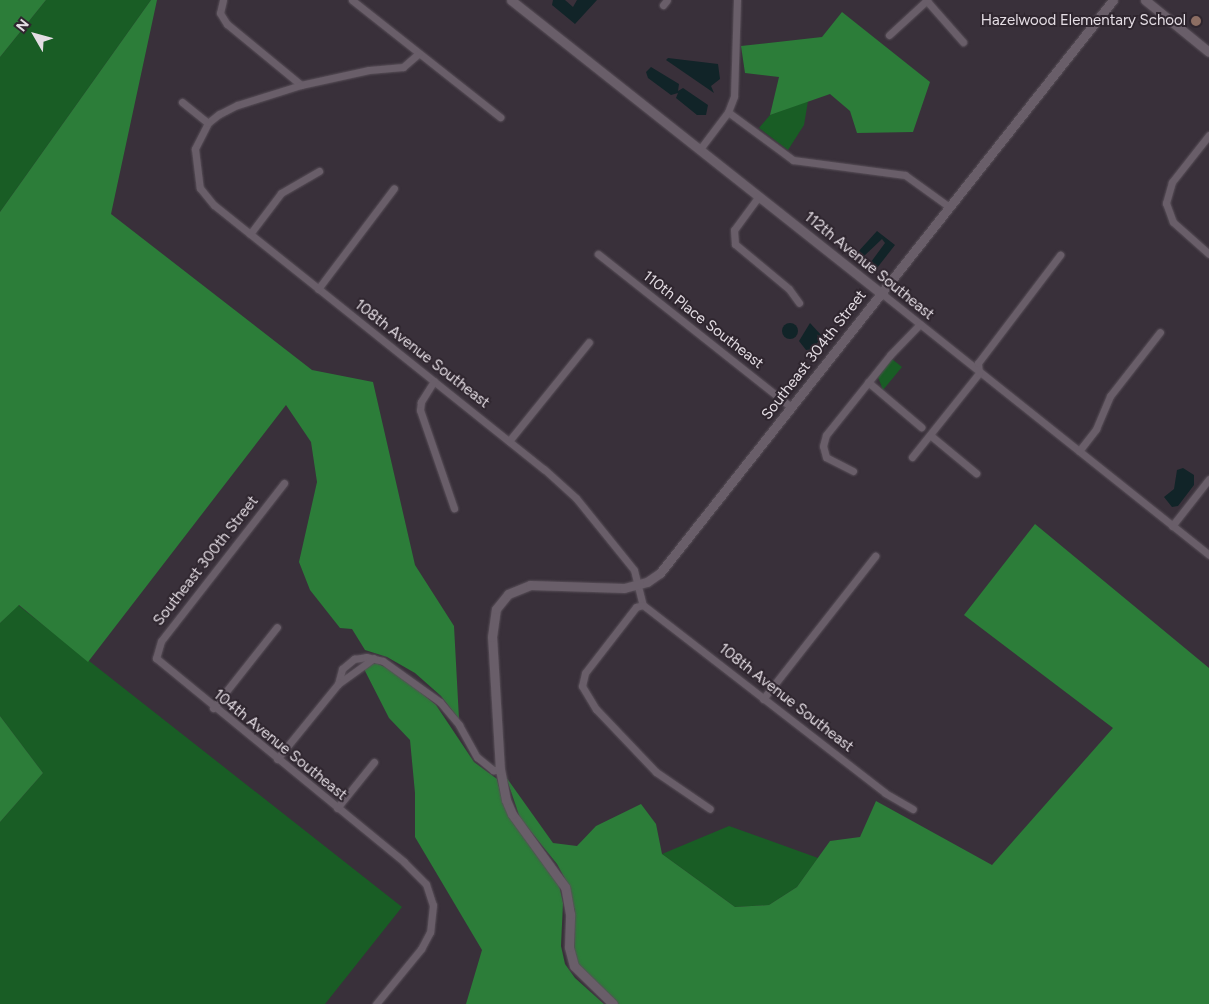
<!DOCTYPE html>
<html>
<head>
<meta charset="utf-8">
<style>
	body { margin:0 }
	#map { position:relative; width:1209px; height:1004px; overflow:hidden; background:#39303a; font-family:Figtree,sans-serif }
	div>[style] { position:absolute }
	.green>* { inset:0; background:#195d25 }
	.forest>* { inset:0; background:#2c7d39 }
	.water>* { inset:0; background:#112428 }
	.round { border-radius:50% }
	.roads { filter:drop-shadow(0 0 1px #584f58) drop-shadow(0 0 1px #584f58) }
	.minor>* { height:7px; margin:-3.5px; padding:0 3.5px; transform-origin:3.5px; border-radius:3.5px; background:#695e69 }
	.tertiary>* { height:9px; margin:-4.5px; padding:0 4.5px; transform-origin:4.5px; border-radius:4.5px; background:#695e69 }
	.dots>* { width:14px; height:14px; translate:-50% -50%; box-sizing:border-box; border:2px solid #2f262f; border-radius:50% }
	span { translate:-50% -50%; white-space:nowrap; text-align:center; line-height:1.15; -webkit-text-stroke:4px #2f262f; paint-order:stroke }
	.poi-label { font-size:15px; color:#e4dde4 }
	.right { translate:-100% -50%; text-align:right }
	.street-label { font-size:15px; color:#e4dde4 }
	.north { position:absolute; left:10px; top:10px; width:50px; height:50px; -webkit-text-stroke:4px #2f262f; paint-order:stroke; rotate:308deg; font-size:14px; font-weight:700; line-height:20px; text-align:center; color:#e4dde4 }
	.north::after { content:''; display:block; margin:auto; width:18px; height:22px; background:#e4dde4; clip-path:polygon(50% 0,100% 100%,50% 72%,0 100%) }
</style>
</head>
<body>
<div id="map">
	<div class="green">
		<div style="clip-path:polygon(46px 0,151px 0,0 212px,0 57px)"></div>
		<div style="clip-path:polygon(808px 101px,804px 125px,788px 150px,759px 128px,770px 115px)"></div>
		<div style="clip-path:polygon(892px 359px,902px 367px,883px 390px,878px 377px)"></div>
		<div style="clip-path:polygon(18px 605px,402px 907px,325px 1004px,0 1004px,0 822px,43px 773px,0 716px,0 623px)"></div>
		<div style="clip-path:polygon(729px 826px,818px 858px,797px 887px,769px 905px,735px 907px,662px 854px)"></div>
	</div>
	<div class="forest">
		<div style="clip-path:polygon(0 0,46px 0,0 57px)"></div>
		<div style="clip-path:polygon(151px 0,157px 0,111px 214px,312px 370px,373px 382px,415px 565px,454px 626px,459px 719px,441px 696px,415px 673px,387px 657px,365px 650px,352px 629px,340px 628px,310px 590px,299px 562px,317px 482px,311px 442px,286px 405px,88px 662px,19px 605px,0 623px,0 212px)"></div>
		<div style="clip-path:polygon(842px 12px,930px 82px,913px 132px,857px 133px,850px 111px,830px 94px,770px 115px,779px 77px,745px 73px,741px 46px,822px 37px)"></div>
		<div style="clip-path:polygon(1035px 524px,1209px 668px,1209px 1004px,618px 1004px,582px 973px,574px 957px,575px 912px,569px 886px,557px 864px,520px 818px,506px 777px,553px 843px,577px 846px,596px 826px,641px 804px,656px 824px,662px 854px,735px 907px,769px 905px,797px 887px,830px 841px,860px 837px,876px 801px,992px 865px,1113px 728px,964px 615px)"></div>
		<div style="clip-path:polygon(376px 663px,394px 671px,436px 705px,474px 762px,497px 779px,503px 804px,559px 885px,563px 903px,561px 946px,565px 964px,575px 978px,604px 1004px,466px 1004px,482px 950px,415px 837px,415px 793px,410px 740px,389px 718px,363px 667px)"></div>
		<div style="clip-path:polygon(0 716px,43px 773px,0 822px)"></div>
	</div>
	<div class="water">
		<div style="clip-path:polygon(553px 0,565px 0,573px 7px,577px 0,597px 0,575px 24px,552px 5px)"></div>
		<div style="clip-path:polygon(668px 58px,718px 64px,720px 79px,711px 86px,714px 93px,666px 60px)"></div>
		<div style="clip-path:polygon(651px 67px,679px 84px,678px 91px,683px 88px,708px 105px,706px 115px,697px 115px,676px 98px,678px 93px,671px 95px,648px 78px,646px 72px)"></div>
		<div style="clip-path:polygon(877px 231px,895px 245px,877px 268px,871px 262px,885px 243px,882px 239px,863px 257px,857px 253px)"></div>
		<div style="clip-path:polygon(810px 323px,822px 336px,813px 349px,806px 350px,799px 341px)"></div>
		<div class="round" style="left:782px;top:323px;width:16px;height:16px"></div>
		<div style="clip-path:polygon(1183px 468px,1194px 475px,1194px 485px,1178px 506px,1172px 507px,1164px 497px,1174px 489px,1177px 470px)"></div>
	</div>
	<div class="roads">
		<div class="minor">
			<div style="left:223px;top:0;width:13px;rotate:103deg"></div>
			<div style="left:220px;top:13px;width:13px;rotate:58deg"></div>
			<div style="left:227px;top:24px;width:96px;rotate:39.5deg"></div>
			<div style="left:352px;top:0;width:189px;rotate:38.3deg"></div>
			<div style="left:926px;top:0;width:56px;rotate:48.6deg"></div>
			<div style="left:663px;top:5px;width:6px;rotate:-51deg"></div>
			<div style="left:889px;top:35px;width:52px;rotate:-42.6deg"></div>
			<div style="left:418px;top:54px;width:20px;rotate:139deg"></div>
			<div style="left:403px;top:67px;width:34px;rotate:175deg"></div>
			<div style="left:369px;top:70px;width:70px;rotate:167.6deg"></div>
			<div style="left:301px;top:85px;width:67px;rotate:162.6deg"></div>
			<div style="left:237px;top:105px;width:20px;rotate:153deg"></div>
			<div style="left:219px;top:114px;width:14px;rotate:141deg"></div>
			<div style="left:208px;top:123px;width:29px;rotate:117deg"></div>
			<div style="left:195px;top:149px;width:39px;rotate:83deg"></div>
			<div style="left:200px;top:188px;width:22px;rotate:51deg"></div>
			<div style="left:214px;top:205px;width:423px;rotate:38.7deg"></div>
			<div style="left:544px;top:469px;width:43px;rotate:42.2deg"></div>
			<div style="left:576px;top:498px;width:92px;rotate:51.1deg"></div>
			<div style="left:634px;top:570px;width:36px;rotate:76deg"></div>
			<div style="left:182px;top:102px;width:33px;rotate:39deg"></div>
			<div style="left:728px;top:112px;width:81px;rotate:36.4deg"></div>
			<div style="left:793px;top:160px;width:113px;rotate:7.6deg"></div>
			<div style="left:905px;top:175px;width:53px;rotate:35.8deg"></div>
			<div style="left:1209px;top:135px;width:60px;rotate:128.2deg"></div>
			<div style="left:1172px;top:182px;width:22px;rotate:106deg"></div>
			<div style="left:1166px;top:203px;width:20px;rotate:70deg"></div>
			<div style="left:1173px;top:222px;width:48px;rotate:41.6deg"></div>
			<div style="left:700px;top:149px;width:46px;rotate:-52.9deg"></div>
			<div style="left:728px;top:112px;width:17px;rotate:-69deg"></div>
			<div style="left:734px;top:96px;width:96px;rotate:-88.2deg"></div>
			<div style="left:759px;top:196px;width:42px;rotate:126.3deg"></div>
			<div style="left:734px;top:230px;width:14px;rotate:86deg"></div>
			<div style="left:735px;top:244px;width:70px;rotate:39.8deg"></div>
			<div style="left:789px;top:289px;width:17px;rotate:54deg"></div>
			<div style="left:250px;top:234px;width:51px;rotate:-52.9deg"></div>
			<div style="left:281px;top:193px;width:44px;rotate:-30.1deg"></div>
			<div style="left:598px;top:254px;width:246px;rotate:38.4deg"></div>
			<div style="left:318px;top:289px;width:126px;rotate:-53deg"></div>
			<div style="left:880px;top:292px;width:421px;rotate:38.6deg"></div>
			<div style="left:434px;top:381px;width:25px;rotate:122deg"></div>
			<div style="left:421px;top:402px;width:8px;rotate:97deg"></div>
			<div style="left:420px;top:410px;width:104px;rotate:70.9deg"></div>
			<div style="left:868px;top:382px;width:70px;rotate:40.3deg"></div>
			<div style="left:930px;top:435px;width:60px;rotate:39.6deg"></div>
			<div style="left:509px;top:441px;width:127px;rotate:-51.1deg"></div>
			<div style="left:1079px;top:451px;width:28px;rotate:-52deg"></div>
			<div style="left:1096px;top:429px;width:36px;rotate:-67deg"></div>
			<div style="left:1110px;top:396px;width:81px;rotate:-52deg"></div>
			<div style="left:912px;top:457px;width:107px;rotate:-51.4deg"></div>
			<div style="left:979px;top:373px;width:10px;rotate:-96deg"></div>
			<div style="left:978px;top:363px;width:136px;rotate:-52.8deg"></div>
			<div style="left:853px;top:471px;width:30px;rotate:-153deg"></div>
			<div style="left:826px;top:457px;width:11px;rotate:-105deg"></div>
			<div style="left:823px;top:446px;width:11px;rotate:-75deg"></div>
			<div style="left:826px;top:435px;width:102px;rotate:-51.3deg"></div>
			<div style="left:890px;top:355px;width:43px;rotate:-45.9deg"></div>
			<div style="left:284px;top:483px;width:200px;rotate:127.9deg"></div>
			<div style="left:161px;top:641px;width:18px;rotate:106deg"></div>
			<div style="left:156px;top:658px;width:321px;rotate:39.4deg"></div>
			<div style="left:404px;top:862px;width:31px;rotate:45deg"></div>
			<div style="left:426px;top:884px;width:22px;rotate:72deg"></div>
			<div style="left:433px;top:905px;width:27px;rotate:96deg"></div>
			<div style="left:430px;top:932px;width:19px;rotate:118deg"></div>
			<div style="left:421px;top:949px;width:71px;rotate:129.3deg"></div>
			<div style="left:1172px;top:526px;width:60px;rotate:-51.8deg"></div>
			<div style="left:643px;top:605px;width:306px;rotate:37.8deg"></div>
			<div style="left:885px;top:793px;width:32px;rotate:30deg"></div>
			<div style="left:643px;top:605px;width:7px;rotate:164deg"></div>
			<div style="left:636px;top:607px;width:83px;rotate:127.7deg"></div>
			<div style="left:585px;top:673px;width:13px;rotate:103deg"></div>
			<div style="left:582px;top:686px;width:27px;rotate:59deg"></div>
			<div style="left:596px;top:709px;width:87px;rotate:46.4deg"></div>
			<div style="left:656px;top:772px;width:65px;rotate:34.4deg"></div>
			<div style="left:338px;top:684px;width:16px;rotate:-75deg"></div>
			<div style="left:342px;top:669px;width:16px;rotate:-40deg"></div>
			<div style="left:354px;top:659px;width:12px;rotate:-9deg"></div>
			<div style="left:366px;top:657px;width:17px;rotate:13deg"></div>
			<div style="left:383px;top:661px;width:70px;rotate:35.7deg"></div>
			<div style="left:440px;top:702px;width:30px;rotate:50deg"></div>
			<div style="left:459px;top:725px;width:37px;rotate:61deg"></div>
			<div style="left:477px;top:757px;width:21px;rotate:39deg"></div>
			<div style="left:493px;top:770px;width:7px"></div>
			<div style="left:763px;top:699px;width:182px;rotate:-51.9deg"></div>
			<div style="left:213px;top:708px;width:103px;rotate:-51.7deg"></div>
			<div style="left:277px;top:759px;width:97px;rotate:-50.9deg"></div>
			<div style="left:338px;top:684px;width:44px;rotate:-35.8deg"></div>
			<div style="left:337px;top:808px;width:59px;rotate:-51.2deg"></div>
		</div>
		<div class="tertiary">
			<div style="left:511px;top:0;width:471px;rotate:38.4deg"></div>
			<div style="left:1145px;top:0;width:82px;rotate:39.1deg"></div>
			<div style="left:613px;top:1004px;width:54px;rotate:-135.7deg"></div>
			<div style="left:574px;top:966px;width:20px;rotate:-105deg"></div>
			<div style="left:569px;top:947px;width:33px;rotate:-88deg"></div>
			<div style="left:570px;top:914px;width:27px;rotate:-100deg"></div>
			<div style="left:565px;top:887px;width:90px;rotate:-126deg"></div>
			<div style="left:512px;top:814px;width:15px;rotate:-113deg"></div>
			<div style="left:506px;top:800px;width:31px;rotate:-101deg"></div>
			<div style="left:500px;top:770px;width:133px;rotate:-93.4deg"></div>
			<div style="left:492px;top:637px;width:28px;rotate:-82deg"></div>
			<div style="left:496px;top:609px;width:19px;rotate:-51deg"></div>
			<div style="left:508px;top:594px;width:24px;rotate:-22deg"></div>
			<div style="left:530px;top:585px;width:94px;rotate:1.8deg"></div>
			<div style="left:624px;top:588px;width:24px;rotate:-15deg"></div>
			<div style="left:647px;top:582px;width:16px;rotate:-35deg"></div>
			<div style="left:660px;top:573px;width:730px;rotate:-51.67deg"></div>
		</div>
	</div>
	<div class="dots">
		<div style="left:1196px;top:21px;background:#8d6e63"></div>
	</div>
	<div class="poi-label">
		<span class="right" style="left:1186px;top:21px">Hazelwood Elementary School</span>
	</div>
	<div class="street-label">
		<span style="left:869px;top:266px;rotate:39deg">112th Avenue Southeast</span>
		<span style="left:703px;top:320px;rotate:38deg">110th Place Southeast</span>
		<span style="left:422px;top:354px;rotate:38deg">108th Avenue Southeast</span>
		<span style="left:814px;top:355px;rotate:-52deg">Southeast 304th Street</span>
		<span style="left:206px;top:561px;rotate:-52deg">Southeast 300th Street</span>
		<span style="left:786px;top:698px;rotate:38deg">108th Avenue Southeast</span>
		<span style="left:280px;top:745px;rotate:39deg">104th Avenue Southeast</span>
	</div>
	<div class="north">N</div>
</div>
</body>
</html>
